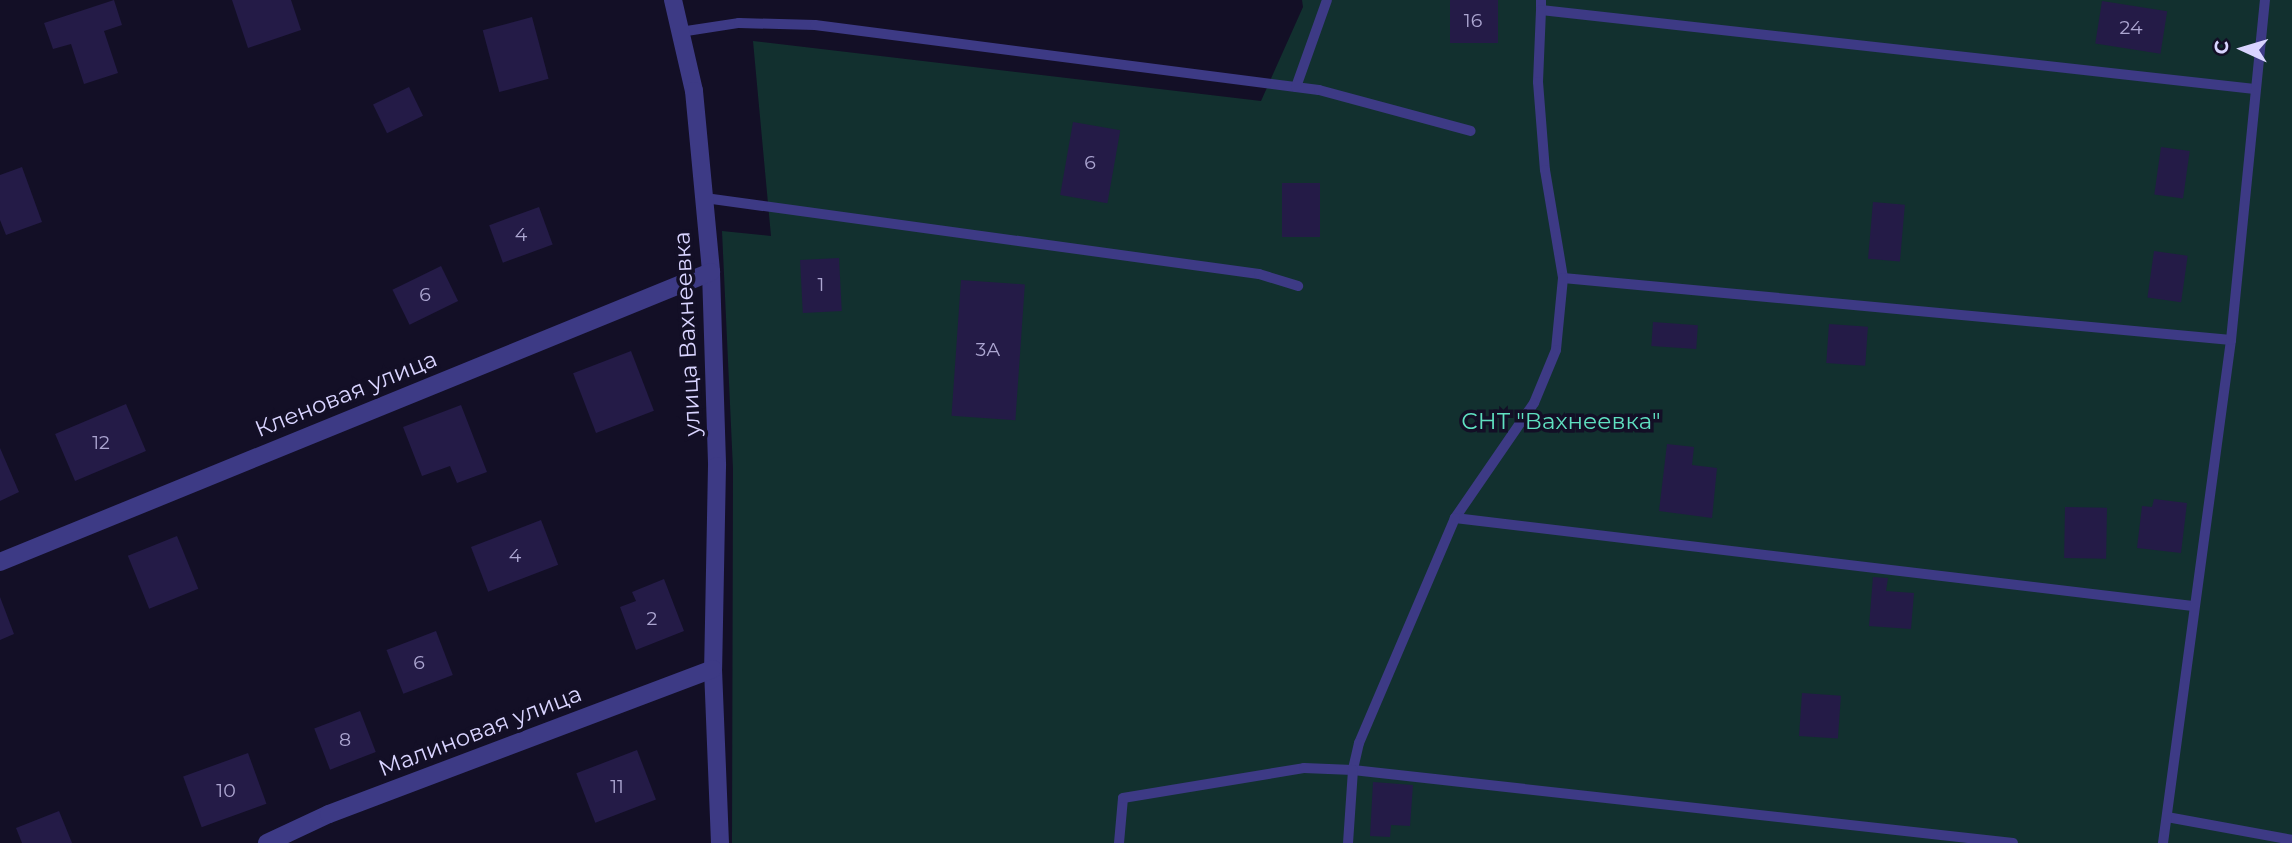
<!DOCTYPE html>
<html>
<head>
<meta charset="utf-8">
<style>
	body { margin:0 }
	#map { position:relative; width:2292px; height:843px; overflow:hidden; background:#130f26; font-family:Montserrat,sans-serif }
	div>[style] { position:absolute }
	.green>* { inset:0; background:#12302f }
	.building>* { inset:0; background:#241b47; transform-origin:0 0 }
	.service>* { height:10px; margin:-5px; padding:0 5px; transform-origin:5px; border-radius:5px; background:#3d3a85 }
	.minor>* { height:18px; margin:-9px; padding:0 9px; transform-origin:9px; border-radius:9px; background:#3d3a85 }
	span { translate:-50% -50%; white-space:nowrap; text-align:center; line-height:1.15; -webkit-text-stroke:7px #130f26; paint-order:stroke }
	.number-label { font-size:19px; color:#aca6d1 }
	.number-label span { -webkit-text-stroke-width:0 }
	.street-label { font-size:23px; color:#d9d4ff }
	.park-label { font-size:23px; color:#5fe0c0 }
	.north { position:absolute; left:2208px; top:14px; width:70px; height:70px; -webkit-text-stroke:5px #130f26; paint-order:stroke; rotate:274deg; font-size:19px; font-weight:700; line-height:28px; text-align:center; color:#d9d4ff }
	.north::after { content:''; display:block; margin:auto; width:24px; height:32px; background:#d9d4ff; clip-path:polygon(50% 0,100% 100%,50% 72%,0 100%) }
</style>
</head>
<body>
<div id="map">
	<div class="green">
		<div style="clip-path:polygon(1302px 0,2292px 0,2292px 843px,732px 843px,733px 469px,722px 231px,771px 236px,753px 41px,1261px 101px,1303px 7px)"></div>
	</div>
	<div class="building">
		<div style="clip-path:polygon(114px 0,122px 25px,104px 31px,118px 73px,84px 84px,71px 44px,53px 49px,44px 23px)"></div>
		<div style="clip-path:polygon(232px 0,291px 0,301px 30px,248px 48px)"></div>
		<div style="left:1450px;top:0;width:48px;height:43px"></div>
		<div style="left:2102px;top:1px;width:66px;height:43px;rotate:9deg"></div>
		<div style="left:532px;top:17px;width:64px;height:51px;rotate:75deg"></div>
		<div style="left:409px;top:87px;width:32px;height:40px;rotate:64deg"></div>
		<div style="left:1073px;top:122px;width:48px;height:74px;rotate:10deg"></div>
		<div style="left:2161px;top:147px;width:29px;height:48px;rotate:8deg"></div>
		<div style="clip-path:polygon(22px 167px,42px 222px,6px 235px,0 220px,0 175px)"></div>
		<div style="left:1282px;top:183px;width:38px;height:54px"></div>
		<div style="left:1873px;top:202px;width:32px;height:57px;rotate:5deg"></div>
		<div style="left:539px;top:207px;width:40px;height:53px;rotate:70deg"></div>
		<div style="left:2154px;top:251px;width:34px;height:47px;rotate:8deg"></div>
		<div style="left:839px;top:258px;width:53px;height:39px;rotate:87deg"></div>
		<div style="left:441px;top:266px;width:39px;height:54px;rotate:64deg"></div>
		<div style="left:961px;top:280px;width:64px;height:136px;rotate:4deg"></div>
		<div style="left:1653px;top:322px;width:45px;height:24px;rotate:4deg"></div>
		<div style="left:1829px;top:324px;width:39px;height:39px;rotate:4deg"></div>
		<div style="left:631px;top:351px;width:64px;height:62px;rotate:69deg"></div>
		<div style="left:126px;top:404px;width:51px;height:77px;rotate:67deg"></div>
		<div style="clip-path:polygon(461px 405px,487px 472px,457px 483px,450px 466px,422px 476px,403px 427px)"></div>
		<div style="clip-path:polygon(1667px 444px,1694px 447px,1692px 465px,1717px 468px,1712px 518px,1659px 511px)"></div>
		<div style="clip-path:polygon(0 448px,19px 492px,0 501px)"></div>
		<div style="clip-path:polygon(2154px 499px,2187px 503px,2181px 553px,2137px 548px,2142px 506px,2152px 507px)"></div>
		<div style="left:2065px;top:507px;width:42px;height:51px;rotate:1deg"></div>
		<div style="left:541px;top:520px;width:48px;height:75px;rotate:69deg"></div>
		<div style="left:177px;top:536px;width:57px;height:53px;rotate:68deg"></div>
		<div style="clip-path:polygon(1873px 577px,1888px 578px,1886px 591px,1914px 593px,1911px 629px,1869px 626px)"></div>
		<div style="clip-path:polygon(664px 579px,684px 631px,636px 650px,620px 607px,636px 601px,632px 592px)"></div>
		<div style="clip-path:polygon(0 597px,14px 634px,0 640px)"></div>
		<div style="left:436px;top:631px;width:47px;height:53px;rotate:69deg"></div>
		<div style="left:1802px;top:693px;width:39px;height:43px;rotate:4deg"></div>
		<div style="left:360px;top:711px;width:44px;height:49px;rotate:69deg"></div>
		<div style="left:637px;top:750px;width:53px;height:65px;rotate:69deg"></div>
		<div style="left:248px;top:753px;width:54px;height:69px;rotate:70deg"></div>
		<div style="clip-path:polygon(1373px 782px,1413px 785px,1410px 826px,1391px 825px,1390px 837px,1370px 836px)"></div>
		<div style="clip-path:polygon(59px 811px,72px 843px,22px 843px,16px 828px)"></div>
	</div>
	<div class="service">
		<div style="left:1541px;top:0;width:10px;rotate:90deg"></div>
		<div style="left:1541px;top:10px;width:718px;rotate:6.31deg"></div>
		<div style="left:1541px;top:10px;width:72px;rotate:92.4deg"></div>
		<div style="left:1538px;top:82px;width:88px;rotate:85.5deg"></div>
		<div style="left:1545px;top:170px;width:109px;rotate:80.5deg"></div>
		<div style="left:1563px;top:278px;width:671px;rotate:5.3deg"></div>
		<div style="left:680px;top:32px;width:60px;rotate:-8.7deg"></div>
		<div style="left:739px;top:23px;width:76px;rotate:1.5deg"></div>
		<div style="left:815px;top:25px;width:508px;rotate:7.35deg"></div>
		<div style="left:1319px;top:90px;width:157px;rotate:15.1deg"></div>
		<div style="left:1296px;top:87px;width:92px;rotate:-70.4deg"></div>
		<div style="left:705px;top:198px;width:559px;rotate:7.81deg"></div>
		<div style="left:1259px;top:274px;width:41px;rotate:17.1deg"></div>
		<div style="left:1563px;top:278px;width:72px;rotate:95.6deg"></div>
		<div style="left:1556px;top:350px;width:57px;rotate:112.5deg"></div>
		<div style="left:1534px;top:403px;width:140px;rotate:124.5deg"></div>
		<div style="left:1455px;top:518px;width:743px;rotate:6.8deg"></div>
		<div style="left:1455px;top:518px;width:245px;rotate:113.1deg"></div>
		<div style="left:1359px;top:743px;width:28px;rotate:103deg"></div>
		<div style="left:1353px;top:770px;width:664px;rotate:6.31deg"></div>
		<div style="left:2167px;top:817px;width:127px;rotate:10.4deg"></div>
		<div style="left:1119px;top:843px;width:45px;rotate:-84.9deg"></div>
		<div style="left:1123px;top:798px;width:183px;rotate:-9.4deg"></div>
		<div style="left:1304px;top:768px;width:49px;rotate:2.3deg"></div>
		<div style="left:1353px;top:770px;width:73px;rotate:93.9deg"></div>
		<div style="left:2163px;top:843px;width:508px;rotate:-82.3deg"></div>
		<div style="left:2231px;top:340px;width:342px;rotate:-84.3deg"></div>
	</div>
	<div class="minor">
		<div style="left:673px;top:0;width:93px;rotate:77deg"></div>
		<div style="left:694px;top:91px;width:182px;rotate:84.6deg"></div>
		<div style="left:711px;top:272px;width:194px;rotate:88.2deg"></div>
		<div style="left:717px;top:466px;width:203px;rotate:91.1deg"></div>
		<div style="left:713px;top:669px;width:174px;rotate:87.7deg"></div>
		<div style="left:0;top:562px;width:768px;rotate:-22.19deg"></div>
		<div style="left:267px;top:843px;width:68px;rotate:-25.1deg"></div>
		<div style="left:329px;top:814px;width:410px;rotate:-20.7deg"></div>
	</div>
	<div class="number-label">
		<span style="left:1473px;top:21px">16</span>
		<span style="left:2131px;top:28px">24</span>
		<span style="left:1090px;top:163px">6</span>
		<span style="left:521px;top:235px">4</span>
		<span style="left:821px;top:285px">1</span>
		<span style="left:425px;top:295px">6</span>
		<span style="left:988px;top:350px">3А</span>
		<span style="left:101px;top:443px">12</span>
		<span style="left:515px;top:556px">4</span>
		<span style="left:652px;top:619px">2</span>
		<span style="left:419px;top:663px">6</span>
		<span style="left:345px;top:740px">8</span>
		<span style="left:617px;top:787px">11</span>
		<span style="left:226px;top:791px">10</span>
	</div>
	<div class="street-label">
		<span style="left:687px;top:334px;rotate:-93deg">улица Вахнеевка</span>
		<span style="left:346px;top:394px;rotate:-22deg">Кленовая улица</span>
		<span style="left:480px;top:731px;rotate:-21deg">Малиновая улица</span>
	</div>
	<div class="park-label">
		<span style="left:1561px;top:421px">СНТ "Вахнеевка"</span>
	</div>
	<div class="north">С</div>
</div>
</body>
</html>
